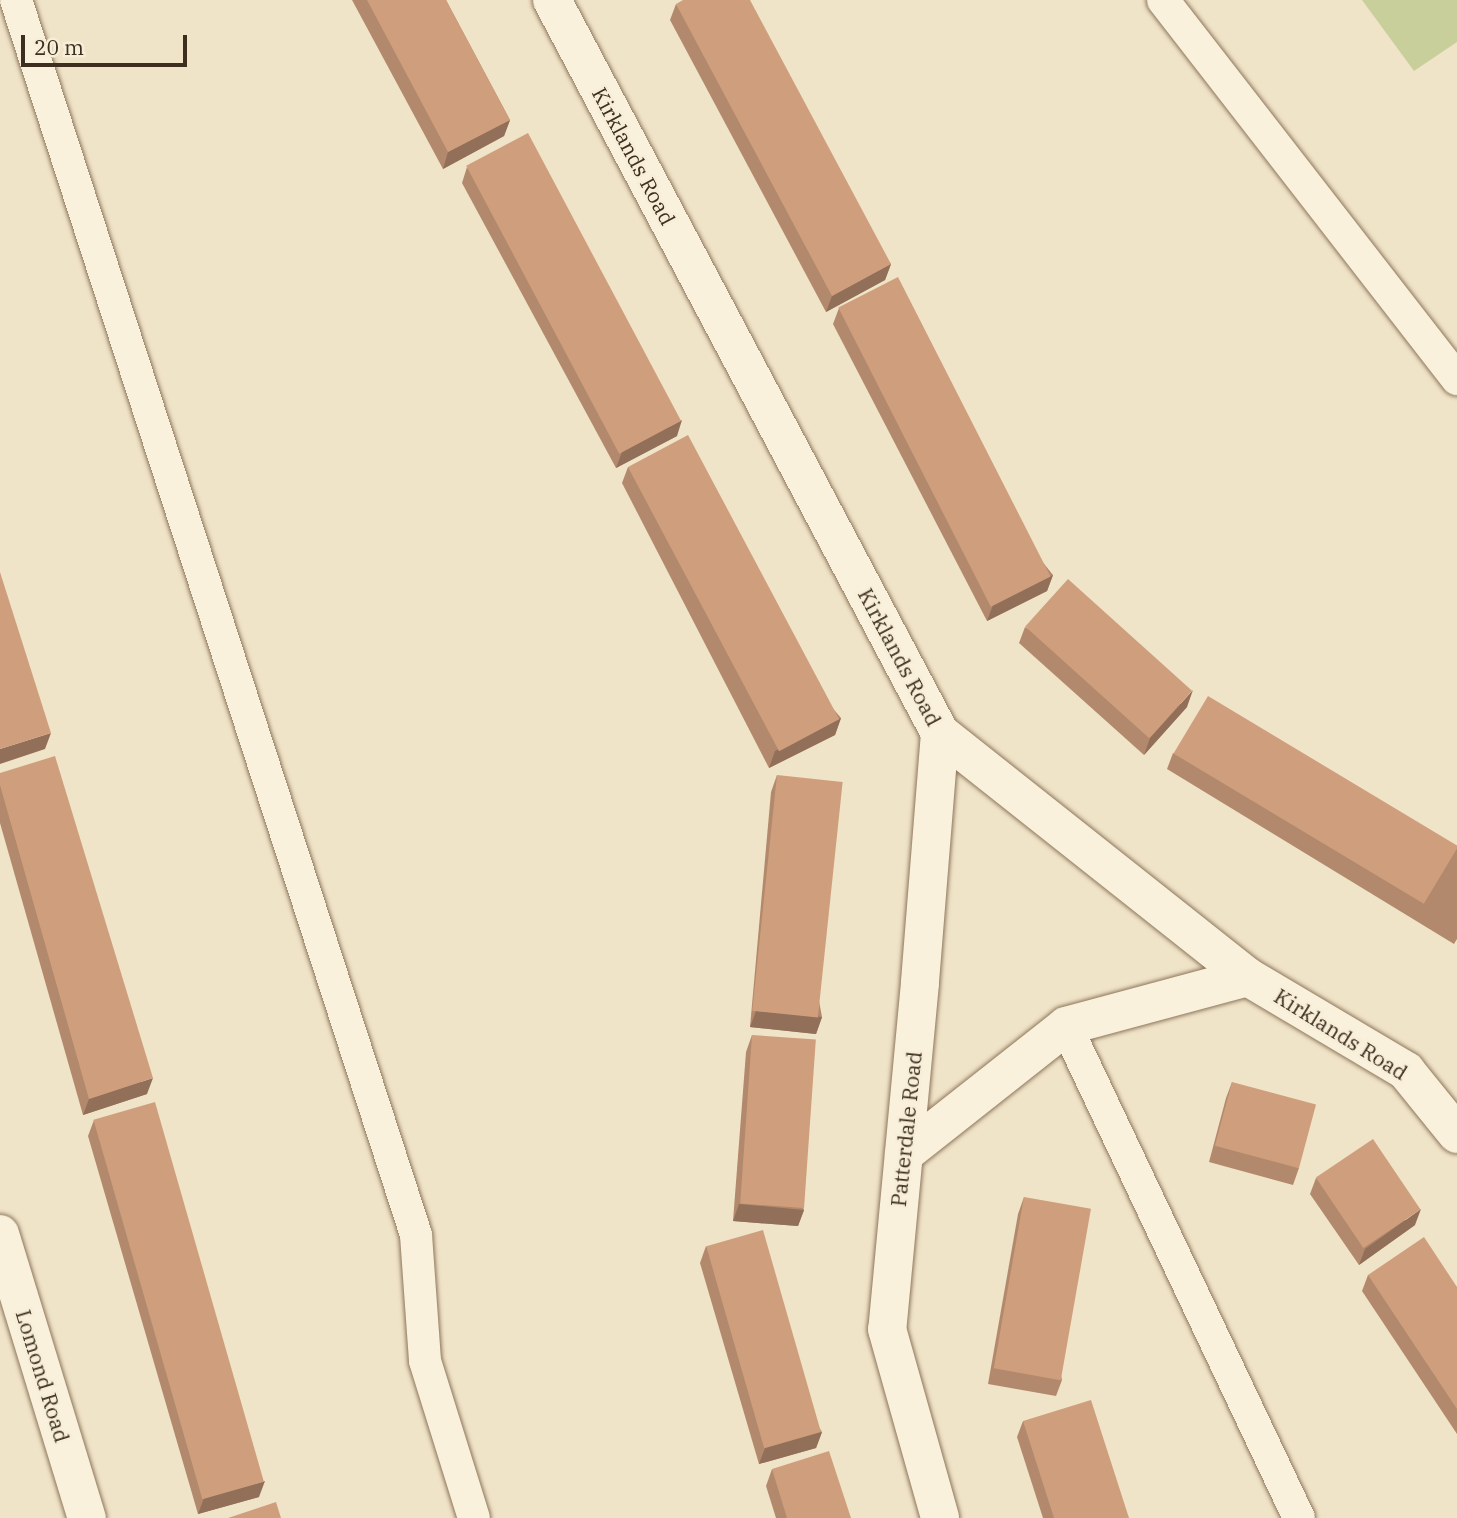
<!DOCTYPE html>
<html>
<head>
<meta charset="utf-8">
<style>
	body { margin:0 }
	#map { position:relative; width:1457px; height:1518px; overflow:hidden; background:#f0e4c8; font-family:"IBM Plex Serif",serif }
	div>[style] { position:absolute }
	.green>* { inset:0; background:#c9cf9b }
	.roads { filter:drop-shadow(0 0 2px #8d765c) drop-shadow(0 0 2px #8d765c) }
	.service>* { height:32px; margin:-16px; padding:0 16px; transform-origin:16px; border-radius:16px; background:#faf1dc }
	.minor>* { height:38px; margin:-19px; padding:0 19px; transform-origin:19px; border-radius:19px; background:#faf1dc }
	.wall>* { inset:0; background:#b2896c }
	.shaded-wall>* { inset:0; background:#916f58 }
	.building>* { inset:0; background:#cf9f7d; transform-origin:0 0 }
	span { translate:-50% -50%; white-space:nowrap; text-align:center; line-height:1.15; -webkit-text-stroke:5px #f7eed8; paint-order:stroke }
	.street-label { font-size:21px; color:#3d2e20 }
	.scale { position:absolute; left:21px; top:35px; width:166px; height:32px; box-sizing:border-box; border:4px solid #3d2e20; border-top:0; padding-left:9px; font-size:21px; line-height:24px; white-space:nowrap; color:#3d2e20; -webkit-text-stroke:5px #f7eed8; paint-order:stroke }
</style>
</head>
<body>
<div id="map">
	<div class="green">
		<div style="clip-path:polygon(1362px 0,1457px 0,1457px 42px,1414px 71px)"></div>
	</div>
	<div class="roads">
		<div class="service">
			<div style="left:16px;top:0;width:1298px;rotate:72.05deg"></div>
			<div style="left:416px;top:1235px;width:126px;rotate:85.9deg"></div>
			<div style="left:425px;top:1361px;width:164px;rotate:72.7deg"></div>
			<div style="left:1163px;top:0;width:480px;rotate:52.2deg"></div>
			<div style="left:1066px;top:1026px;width:544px;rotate:64.66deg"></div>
		</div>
		<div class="minor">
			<div style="left:552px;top:0;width:829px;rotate:62.11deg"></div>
			<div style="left:940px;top:733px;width:393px;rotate:38.4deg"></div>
			<div style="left:1248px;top:977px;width:184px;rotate:30.7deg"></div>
			<div style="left:1406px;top:1071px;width:81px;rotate:51deg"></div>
			<div style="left:940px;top:733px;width:251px;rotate:94.6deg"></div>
			<div style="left:920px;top:983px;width:348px;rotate:95.4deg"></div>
			<div style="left:887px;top:1329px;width:196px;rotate:74.3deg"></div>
			<div style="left:904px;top:1154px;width:206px;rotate:-38.3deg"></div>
			<div style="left:1066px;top:1026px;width:188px;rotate:-15.1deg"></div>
			<div style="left:0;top:1234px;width:297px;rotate:73deg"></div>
		</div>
	</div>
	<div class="wall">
		<div style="clip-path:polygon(352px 0,446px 0,510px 120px,504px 136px,443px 169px)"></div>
		<div style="clip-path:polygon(676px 4px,891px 264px,885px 280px,826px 312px,670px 20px)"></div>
		<div style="clip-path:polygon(467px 167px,677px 436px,616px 468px,462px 183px)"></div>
		<div style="clip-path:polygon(839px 308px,1053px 575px,1047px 591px,987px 621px,833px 324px)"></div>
		<div style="clip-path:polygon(628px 467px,841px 718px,835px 735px,769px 768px,622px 483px)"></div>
		<div style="clip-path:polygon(1025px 627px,1187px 707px,1144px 755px,1019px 643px)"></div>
		<div style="clip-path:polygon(1173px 753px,1457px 848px,1457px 939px,1454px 944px,1167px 769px)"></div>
		<div style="clip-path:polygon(0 773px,147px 1094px,83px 1115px,0 823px)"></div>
		<div style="clip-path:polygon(777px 775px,822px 1017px,816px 1034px,750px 1027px,771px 792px)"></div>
		<div style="clip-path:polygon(752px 1035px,804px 1210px,798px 1226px,733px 1221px,746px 1052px)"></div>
		<div style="clip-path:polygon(1232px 1082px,1299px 1168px,1293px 1185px,1209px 1162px,1226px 1098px)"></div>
		<div style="clip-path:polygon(94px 1120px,259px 1497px,198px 1514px,88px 1136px)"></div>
		<div style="clip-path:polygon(1316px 1178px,1415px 1225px,1359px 1265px,1310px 1194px)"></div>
		<div style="clip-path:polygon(1024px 1197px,1062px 1380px,1056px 1396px,988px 1384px,1018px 1214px)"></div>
		<div style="clip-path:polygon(706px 1246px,822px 1432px,816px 1448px,759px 1464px,700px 1263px)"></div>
		<div style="clip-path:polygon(1368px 1275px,1457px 1287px,1457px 1434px,1362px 1291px)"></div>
		<div style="clip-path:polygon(1023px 1421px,1129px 1518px,1043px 1518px,1017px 1437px)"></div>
		<div style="clip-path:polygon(772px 1469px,851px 1518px,776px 1518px,766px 1486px)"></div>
	</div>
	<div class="shaded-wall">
		<div style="clip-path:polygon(510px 120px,504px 136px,443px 169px,448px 152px)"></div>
		<div style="clip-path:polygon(891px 264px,885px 280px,826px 312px,832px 296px)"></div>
		<div style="clip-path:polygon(682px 420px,677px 436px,616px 468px,622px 452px)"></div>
		<div style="clip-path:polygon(1053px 575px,1047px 591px,987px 621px,993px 605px)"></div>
		<div style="clip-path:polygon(1193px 690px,1187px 707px,1144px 755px,1150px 738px)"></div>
		<div style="clip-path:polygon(841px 718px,835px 735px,769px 768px,775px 751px)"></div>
		<div style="clip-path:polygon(51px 733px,45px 749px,0 764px,0 749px)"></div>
		<div style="clip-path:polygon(756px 1011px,822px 1017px,816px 1034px,750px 1027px)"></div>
		<div style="clip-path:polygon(153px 1078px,147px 1094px,83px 1115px,89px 1099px)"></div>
		<div style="clip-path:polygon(739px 1204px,804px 1210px,798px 1226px,733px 1221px)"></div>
		<div style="clip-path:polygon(1421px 1209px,1415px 1225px,1359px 1265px,1365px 1249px)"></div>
		<div style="clip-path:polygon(822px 1432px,816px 1448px,759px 1464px,765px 1448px)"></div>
		<div style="clip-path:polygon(265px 1481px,259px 1497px,198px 1514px,204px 1498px)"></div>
	</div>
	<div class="building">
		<div style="clip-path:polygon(367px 0,446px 0,510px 120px,448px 152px)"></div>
		<div style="clip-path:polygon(683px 0,750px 0,891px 264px,832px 296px,676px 4px)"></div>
		<div style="left:528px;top:133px;width:326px;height:70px;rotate:62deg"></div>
		<div style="left:898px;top:277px;width:336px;height:67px;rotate:63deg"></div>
		<div style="left:688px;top:435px;width:322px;height:68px;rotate:62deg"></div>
		<div style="clip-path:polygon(0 572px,51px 733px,0 749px)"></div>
		<div style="left:1068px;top:579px;width:167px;height:64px;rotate:42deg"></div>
		<div style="left:1208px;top:696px;width:292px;height:67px;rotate:31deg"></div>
		<div style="clip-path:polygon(55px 756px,153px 1078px,89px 1099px,0 785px,0 773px)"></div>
		<div style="left:777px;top:775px;width:66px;height:237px;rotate:6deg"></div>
		<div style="left:752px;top:1035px;width:64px;height:169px;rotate:4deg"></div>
		<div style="left:1232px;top:1082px;width:87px;height:66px;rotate:15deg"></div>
		<div style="left:155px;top:1102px;width:395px;height:64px;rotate:74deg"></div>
		<div style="left:1373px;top:1139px;width:85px;height:69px;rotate:56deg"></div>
		<div style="left:1024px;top:1197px;width:68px;height:174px;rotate:10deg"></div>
		<div style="left:763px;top:1230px;width:210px;height:59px;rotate:74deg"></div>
		<div style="clip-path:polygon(1424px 1237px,1457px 1287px,1457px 1409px,1368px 1275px)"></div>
		<div style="clip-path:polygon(1091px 1400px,1129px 1518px,1054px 1518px,1023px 1421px)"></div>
		<div style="clip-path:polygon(829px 1451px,851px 1518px,787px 1518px,772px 1469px)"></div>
		<div style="clip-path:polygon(276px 1502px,281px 1518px,228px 1518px)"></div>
	</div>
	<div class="street-label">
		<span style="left:634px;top:156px;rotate:62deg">Kirklands Road</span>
		<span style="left:900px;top:657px;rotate:62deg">Kirklands Road</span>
		<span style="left:1341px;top:1034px;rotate:32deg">Kirklands Road</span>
		<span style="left:906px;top:1129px;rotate:-84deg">Patterdale Road</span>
		<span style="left:43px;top:1376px;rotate:73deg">Lomond Road</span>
	</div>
	<div class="scale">20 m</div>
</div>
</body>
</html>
